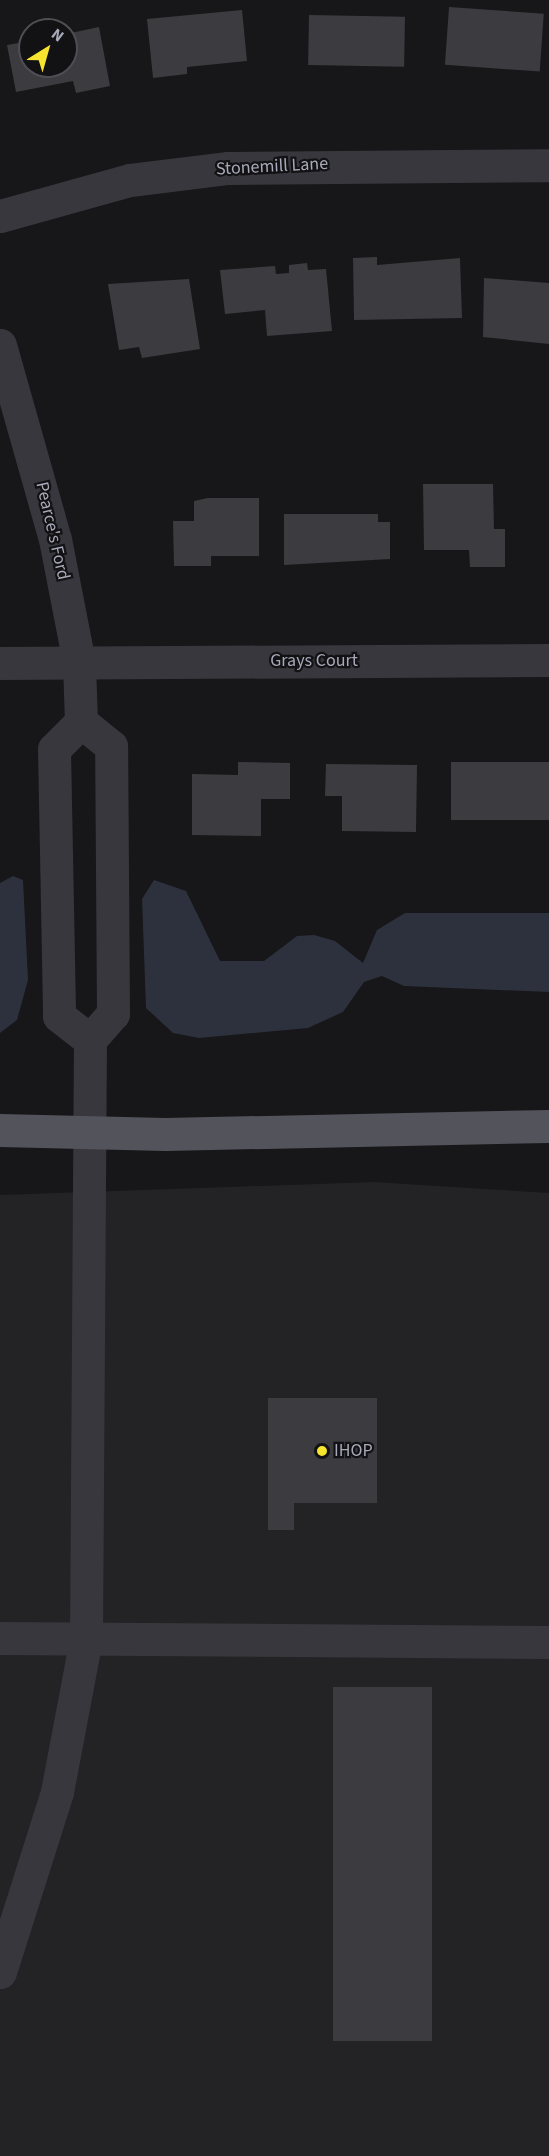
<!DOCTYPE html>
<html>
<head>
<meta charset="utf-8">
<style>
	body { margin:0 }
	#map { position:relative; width:549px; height:2156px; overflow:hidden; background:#171618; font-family:"Source Sans 3",sans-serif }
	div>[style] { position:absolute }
	.built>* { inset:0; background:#232225 }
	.water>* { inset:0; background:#2c313d }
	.building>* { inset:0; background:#3c3b40; transform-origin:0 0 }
	.minor>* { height:33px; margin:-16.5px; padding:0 16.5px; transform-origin:16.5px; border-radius:16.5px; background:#38373d }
	.major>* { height:33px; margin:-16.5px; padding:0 16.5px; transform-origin:16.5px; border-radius:16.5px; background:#53535c }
	.dots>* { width:16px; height:16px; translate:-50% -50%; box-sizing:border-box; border:3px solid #121113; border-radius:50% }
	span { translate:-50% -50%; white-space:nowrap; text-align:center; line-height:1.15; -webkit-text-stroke:4.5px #121113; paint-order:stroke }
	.street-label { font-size:18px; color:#a8a9b9 }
	.poi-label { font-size:18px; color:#a8a9b9 }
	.left { translate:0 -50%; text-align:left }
	.north { position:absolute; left:18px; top:18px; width:60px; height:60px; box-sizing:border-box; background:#121113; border:2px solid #4e4e55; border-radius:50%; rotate:37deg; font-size:16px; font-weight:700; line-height:24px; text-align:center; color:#a8a9b9 }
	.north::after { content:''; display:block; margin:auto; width:21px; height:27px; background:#f7e42f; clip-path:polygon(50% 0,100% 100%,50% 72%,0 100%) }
</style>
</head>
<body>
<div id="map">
	<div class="built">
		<div style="clip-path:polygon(374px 1182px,549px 1193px,549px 2156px,0 2156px,0 1195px)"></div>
	</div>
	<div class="water">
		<div style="clip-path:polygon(13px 876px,23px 880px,28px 980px,17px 1020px,0 1033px,0 883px)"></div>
		<div style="clip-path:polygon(154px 880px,186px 891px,220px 961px,264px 961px,297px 936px,314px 935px,335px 941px,363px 963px,377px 930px,405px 913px,549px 913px,549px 992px,404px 986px,382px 976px,364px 982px,343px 1012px,308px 1028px,199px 1038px,173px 1033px,146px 1008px,142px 899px)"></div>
	</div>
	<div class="building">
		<div style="left:449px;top:7px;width:95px;height:58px;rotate:4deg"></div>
		<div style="clip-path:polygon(242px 10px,247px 61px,187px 67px,187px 74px,153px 78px,147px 19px)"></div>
		<div style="left:309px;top:15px;width:96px;height:50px;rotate:1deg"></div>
		<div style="clip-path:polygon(99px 27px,110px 86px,76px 93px,73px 81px,16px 92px,7px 45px,30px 41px,30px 66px,66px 66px,66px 34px)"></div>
		<div style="clip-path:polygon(377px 257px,377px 265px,460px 258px,462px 318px,354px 320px,353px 258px)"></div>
		<div style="clip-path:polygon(307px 263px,308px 270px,326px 269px,332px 331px,267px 336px,265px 310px,225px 314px,220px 270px,275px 266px,276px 274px,289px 273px,289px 265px)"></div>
		<div style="clip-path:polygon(484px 278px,549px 283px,549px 344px,483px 337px)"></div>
		<div style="clip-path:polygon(189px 279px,200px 349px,142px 358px,139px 347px,119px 350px,108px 284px)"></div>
		<div style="clip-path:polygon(423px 484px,493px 484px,494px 529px,505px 529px,505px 567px,470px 567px,469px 550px,424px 550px)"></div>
		<div style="clip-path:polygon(208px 498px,259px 498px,259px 556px,211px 556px,211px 566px,174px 566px,173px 521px,194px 521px,194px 501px)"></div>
		<div style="clip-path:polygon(284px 514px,378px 514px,378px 522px,390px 522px,390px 559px,284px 565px)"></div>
		<div style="clip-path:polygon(238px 762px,290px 763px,290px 799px,261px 799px,261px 836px,192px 835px,192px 774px,238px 775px)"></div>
		<div style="left:549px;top:762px;width:58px;height:98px;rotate:90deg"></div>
		<div style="clip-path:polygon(326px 764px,417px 765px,416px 832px,342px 831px,342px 796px,325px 796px)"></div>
		<div style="clip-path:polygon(268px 1398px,377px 1398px,377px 1503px,294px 1503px,294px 1530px,268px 1530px)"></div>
		<div style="left:333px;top:1687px;width:99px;height:354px"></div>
	</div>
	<div class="minor">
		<div style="left:0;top:216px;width:135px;rotate:-15.5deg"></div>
		<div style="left:130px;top:180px;width:99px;rotate:-7deg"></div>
		<div style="left:228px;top:168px;width:321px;rotate:-0.5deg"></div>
		<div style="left:0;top:345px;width:202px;rotate:74.2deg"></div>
		<div style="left:55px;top:539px;width:126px;rotate:79deg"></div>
		<div style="left:79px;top:663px;width:59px;rotate:88.1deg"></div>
		<div style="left:81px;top:722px;width:38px;rotate:135deg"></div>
		<div style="left:54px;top:749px;width:267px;rotate:88.9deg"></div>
		<div style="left:59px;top:1016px;width:39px;rotate:38deg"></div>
		<div style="left:0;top:663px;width:549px;rotate:-0.31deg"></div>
		<div style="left:0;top:1638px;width:549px;rotate:0.42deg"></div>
		<div style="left:0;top:1972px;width:189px;rotate:-72.4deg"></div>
		<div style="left:57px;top:1792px;width:156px;rotate:-79.3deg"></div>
		<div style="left:86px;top:1639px;width:599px;rotate:-89.62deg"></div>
		<div style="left:90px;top:1040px;width:35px;rotate:-49deg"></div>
		<div style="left:113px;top:1014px;width:268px;rotate:-90.4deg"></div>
		<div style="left:111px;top:746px;width:38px;rotate:-141deg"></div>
	</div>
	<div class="major">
		<div style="left:0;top:1130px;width:165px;rotate:1.4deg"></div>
		<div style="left:165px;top:1134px;width:384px;rotate:-1.2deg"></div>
	</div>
	<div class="dots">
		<div style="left:322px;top:1451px;background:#f7e42f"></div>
	</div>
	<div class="street-label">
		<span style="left:272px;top:167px;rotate:-3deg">Stonemill Lane</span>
		<span style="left:52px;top:531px;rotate:77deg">Pearce's Ford</span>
		<span style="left:314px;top:661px">Grays Court</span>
	</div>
	<div class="poi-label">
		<span class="left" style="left:334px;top:1451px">IHOP</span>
	</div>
	<div class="north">N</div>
</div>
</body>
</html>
